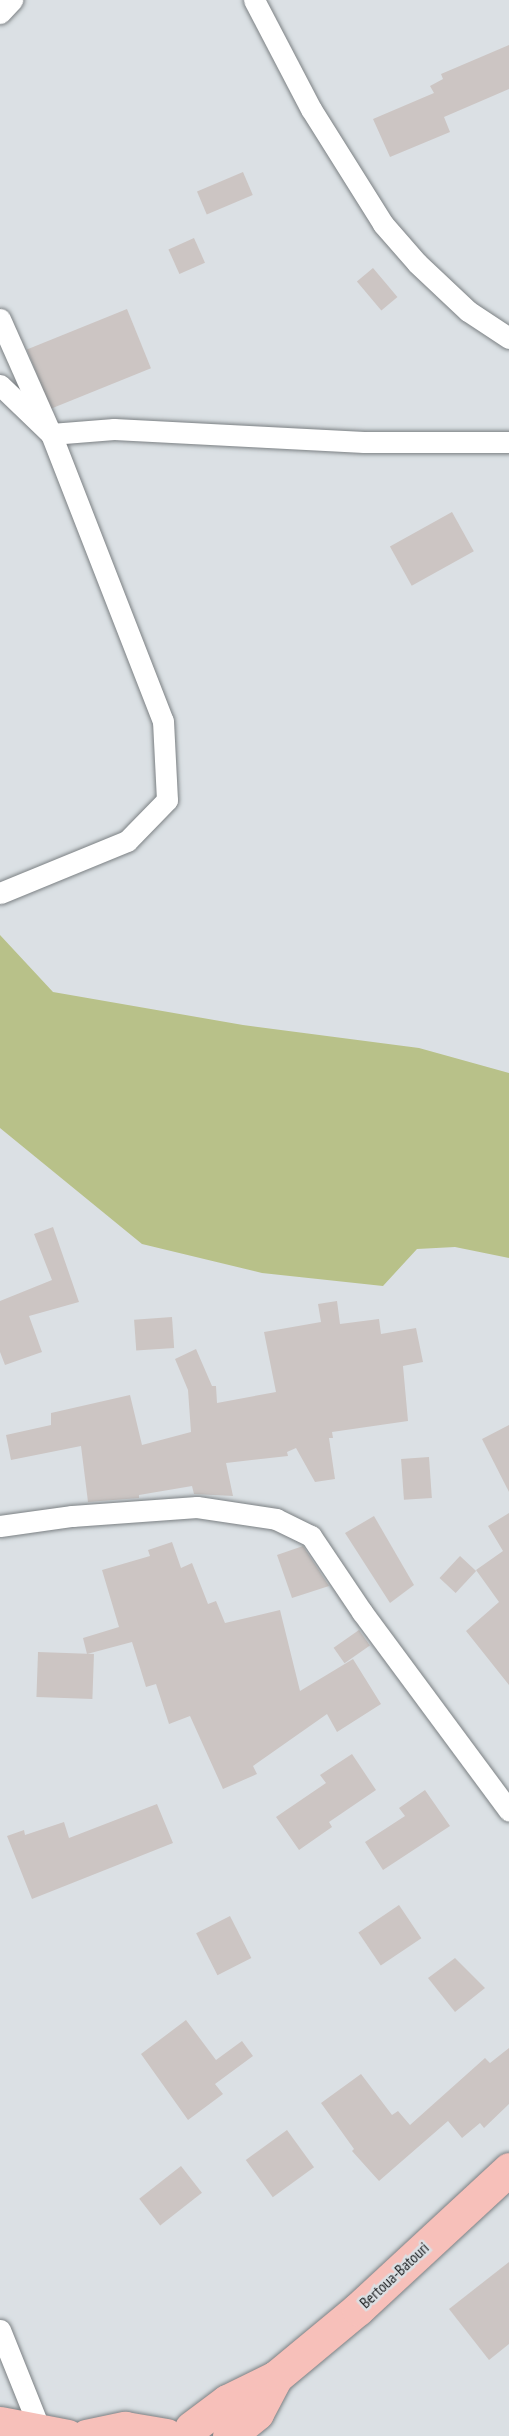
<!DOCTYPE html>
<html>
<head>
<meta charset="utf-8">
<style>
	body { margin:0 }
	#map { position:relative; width:509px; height:2436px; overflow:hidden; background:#dbe0e4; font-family:"PT Sans Narrow",sans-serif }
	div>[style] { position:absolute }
	.green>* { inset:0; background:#b8c189 }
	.building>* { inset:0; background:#ccc5c3; transform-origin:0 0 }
	.roads { filter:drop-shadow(0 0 2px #7b8083) drop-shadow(0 0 2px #7b8083) }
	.street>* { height:21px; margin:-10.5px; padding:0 10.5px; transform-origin:10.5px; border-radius:10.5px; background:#fff }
	.highway>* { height:33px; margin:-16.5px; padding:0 16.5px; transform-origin:16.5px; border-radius:16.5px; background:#f7c0ba }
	span { translate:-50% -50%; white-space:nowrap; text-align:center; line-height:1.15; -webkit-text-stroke:5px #dbe0e4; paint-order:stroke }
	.street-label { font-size:16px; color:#1b1d1f }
</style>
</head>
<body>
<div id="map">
	<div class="green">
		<div style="clip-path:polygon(0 935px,53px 992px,243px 1025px,419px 1048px,509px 1073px,509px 1258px,455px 1247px,417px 1249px,383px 1286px,262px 1273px,142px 1244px,0 1128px)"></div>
	</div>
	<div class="building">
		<div style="clip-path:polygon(509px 45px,509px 89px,444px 117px,450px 132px,390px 157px,373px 119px,434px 93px,430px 86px,443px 79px,441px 74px)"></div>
		<div style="left:243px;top:172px;width:25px;height:50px;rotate:67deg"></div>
		<div style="left:194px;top:238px;width:27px;height:28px;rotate:66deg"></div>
		<div style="left:373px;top:268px;width:38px;height:21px;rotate:50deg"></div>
		<div style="left:127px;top:309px;width:64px;height:108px;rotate:68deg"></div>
		<div style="left:452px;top:512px;width:45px;height:71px;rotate:61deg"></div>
		<div style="clip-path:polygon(53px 1227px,79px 1302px,29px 1316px,42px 1352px,5px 1365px,0 1352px,0 1301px,52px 1280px,34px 1234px)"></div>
		<div style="clip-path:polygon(337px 1301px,340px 1324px,379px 1319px,381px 1334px,416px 1328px,423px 1362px,403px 1366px,408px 1421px,332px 1432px,333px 1438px,329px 1438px,335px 1479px,315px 1482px,296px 1448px,287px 1452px,288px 1456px,226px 1463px,233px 1496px,194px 1494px,192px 1486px,139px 1495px,139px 1498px,88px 1502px,81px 1446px,11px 1460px,6px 1435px,51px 1425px,51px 1413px,130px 1395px,142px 1445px,191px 1432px,188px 1390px,175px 1359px,196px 1349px,212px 1386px,216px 1386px,217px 1403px,276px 1392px,264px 1332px,321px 1322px,318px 1304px)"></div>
		<div style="left:172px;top:1317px;width:31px;height:38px;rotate:86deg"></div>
		<div style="clip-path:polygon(509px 1425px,509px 1492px,482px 1439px)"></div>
		<div style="left:429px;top:1457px;width:41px;height:28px;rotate:86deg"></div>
		<div style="clip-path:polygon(509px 1513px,509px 1685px,466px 1631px,499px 1602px,476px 1570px,503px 1551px,488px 1526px)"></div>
		<div style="clip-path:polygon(374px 1516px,414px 1585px,390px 1603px,345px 1533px)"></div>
		<div style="clip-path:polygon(172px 1542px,181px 1568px,192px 1563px,208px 1604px,216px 1601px,225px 1623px,280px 1610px,300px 1691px,353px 1659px,381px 1704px,337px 1732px,327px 1714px,253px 1766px,257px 1774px,223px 1789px,190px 1716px,169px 1724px,156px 1684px,146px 1687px,132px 1642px,87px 1654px,83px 1638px,119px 1627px,102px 1570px,150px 1556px,148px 1550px)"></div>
		<div style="clip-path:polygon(303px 1546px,329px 1586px,292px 1598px,277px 1555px)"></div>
		<div style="left:460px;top:1556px;width:22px;height:30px;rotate:43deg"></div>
		<div style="left:359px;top:1630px;width:19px;height:31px;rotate:55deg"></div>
		<div style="left:38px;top:1652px;width:56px;height:45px;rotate:2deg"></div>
		<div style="clip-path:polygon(352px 1754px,376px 1790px,329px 1822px,332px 1827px,299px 1850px,276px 1817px,326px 1783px,320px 1775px)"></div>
		<div style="clip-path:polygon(425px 1790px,450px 1826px,383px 1870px,365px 1842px,405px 1816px,399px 1808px)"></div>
		<div style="clip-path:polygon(157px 1804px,173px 1843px,32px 1899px,7px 1836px,24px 1830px,25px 1835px,64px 1822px,69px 1838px)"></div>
		<div style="left:399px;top:1905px;width:40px;height:49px;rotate:56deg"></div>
		<div style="left:230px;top:1916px;width:47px;height:38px;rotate:63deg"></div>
		<div style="clip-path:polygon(455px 1958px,485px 1988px,455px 2012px,428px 1978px)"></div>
		<div style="clip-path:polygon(186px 2020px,216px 2060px,242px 2041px,253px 2056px,215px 2084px,223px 2094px,188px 2120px,141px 2054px)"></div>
		<div style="clip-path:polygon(509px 2048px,509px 2104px,484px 2128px,480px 2123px,462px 2138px,448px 2121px,379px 2181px,352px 2151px,354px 2149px,321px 2103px,361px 2074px,392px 2115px,398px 2111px,410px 2125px,485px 2058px,490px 2063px)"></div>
		<div style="left:287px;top:2130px;width:46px;height:51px;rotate:54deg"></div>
		<div style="left:181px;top:2166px;width:34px;height:53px;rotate:52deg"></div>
		<div style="clip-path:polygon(509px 2262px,509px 2344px,489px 2360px,449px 2309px)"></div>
	</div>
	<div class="roads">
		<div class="street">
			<div style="left:254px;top:0;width:123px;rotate:62.4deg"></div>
			<div style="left:311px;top:109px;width:136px;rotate:57.9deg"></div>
			<div style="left:383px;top:224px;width:52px;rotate:48.9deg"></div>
			<div style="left:417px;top:263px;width:70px;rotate:43.3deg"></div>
			<div style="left:468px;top:311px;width:49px;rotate:33.4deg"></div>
			<div style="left:0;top:13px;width:18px;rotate:-47deg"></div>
			<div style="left:0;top:319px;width:126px;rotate:66.1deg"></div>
			<div style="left:51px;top:434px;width:308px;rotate:68.7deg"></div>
			<div style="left:163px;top:721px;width:79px;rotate:87.1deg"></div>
			<div style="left:167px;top:800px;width:57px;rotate:134.3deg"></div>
			<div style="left:127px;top:841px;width:137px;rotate:157.7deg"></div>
			<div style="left:0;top:385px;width:71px;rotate:43.9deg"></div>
			<div style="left:51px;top:434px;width:63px;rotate:-4.5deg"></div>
			<div style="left:114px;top:429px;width:250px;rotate:3deg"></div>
			<div style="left:364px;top:442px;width:145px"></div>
			<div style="left:0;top:1526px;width:73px;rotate:-7.9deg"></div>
			<div style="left:72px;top:1516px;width:125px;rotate:-4.1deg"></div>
			<div style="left:197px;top:1507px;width:80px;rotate:8.6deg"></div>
			<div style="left:276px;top:1519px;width:39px;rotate:26deg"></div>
			<div style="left:311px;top:1536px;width:92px;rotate:56.1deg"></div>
			<div style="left:362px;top:1612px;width:247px;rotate:53.5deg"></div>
			<div style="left:0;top:2330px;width:110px;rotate:68.1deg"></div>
		</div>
		<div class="highway">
			<div style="left:0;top:2423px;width:69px;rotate:10.8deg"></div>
			<div style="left:191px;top:2428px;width:45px;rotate:-36.9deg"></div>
			<div style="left:227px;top:2401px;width:55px;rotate:-26.1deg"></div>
			<div style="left:276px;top:2377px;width:107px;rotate:-39.7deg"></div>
			<div style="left:358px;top:2309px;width:206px;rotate:-42.8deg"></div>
			<div style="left:86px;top:2436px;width:40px;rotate:-12deg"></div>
			<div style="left:125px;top:2428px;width:42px;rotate:9.7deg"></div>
			<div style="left:229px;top:2436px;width:36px;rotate:-39deg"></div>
			<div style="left:257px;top:2413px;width:41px;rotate:-62.2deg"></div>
		</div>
	</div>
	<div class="street-label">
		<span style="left:394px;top:2275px;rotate:-43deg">Bertoua-Batouri</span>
	</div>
</div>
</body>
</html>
